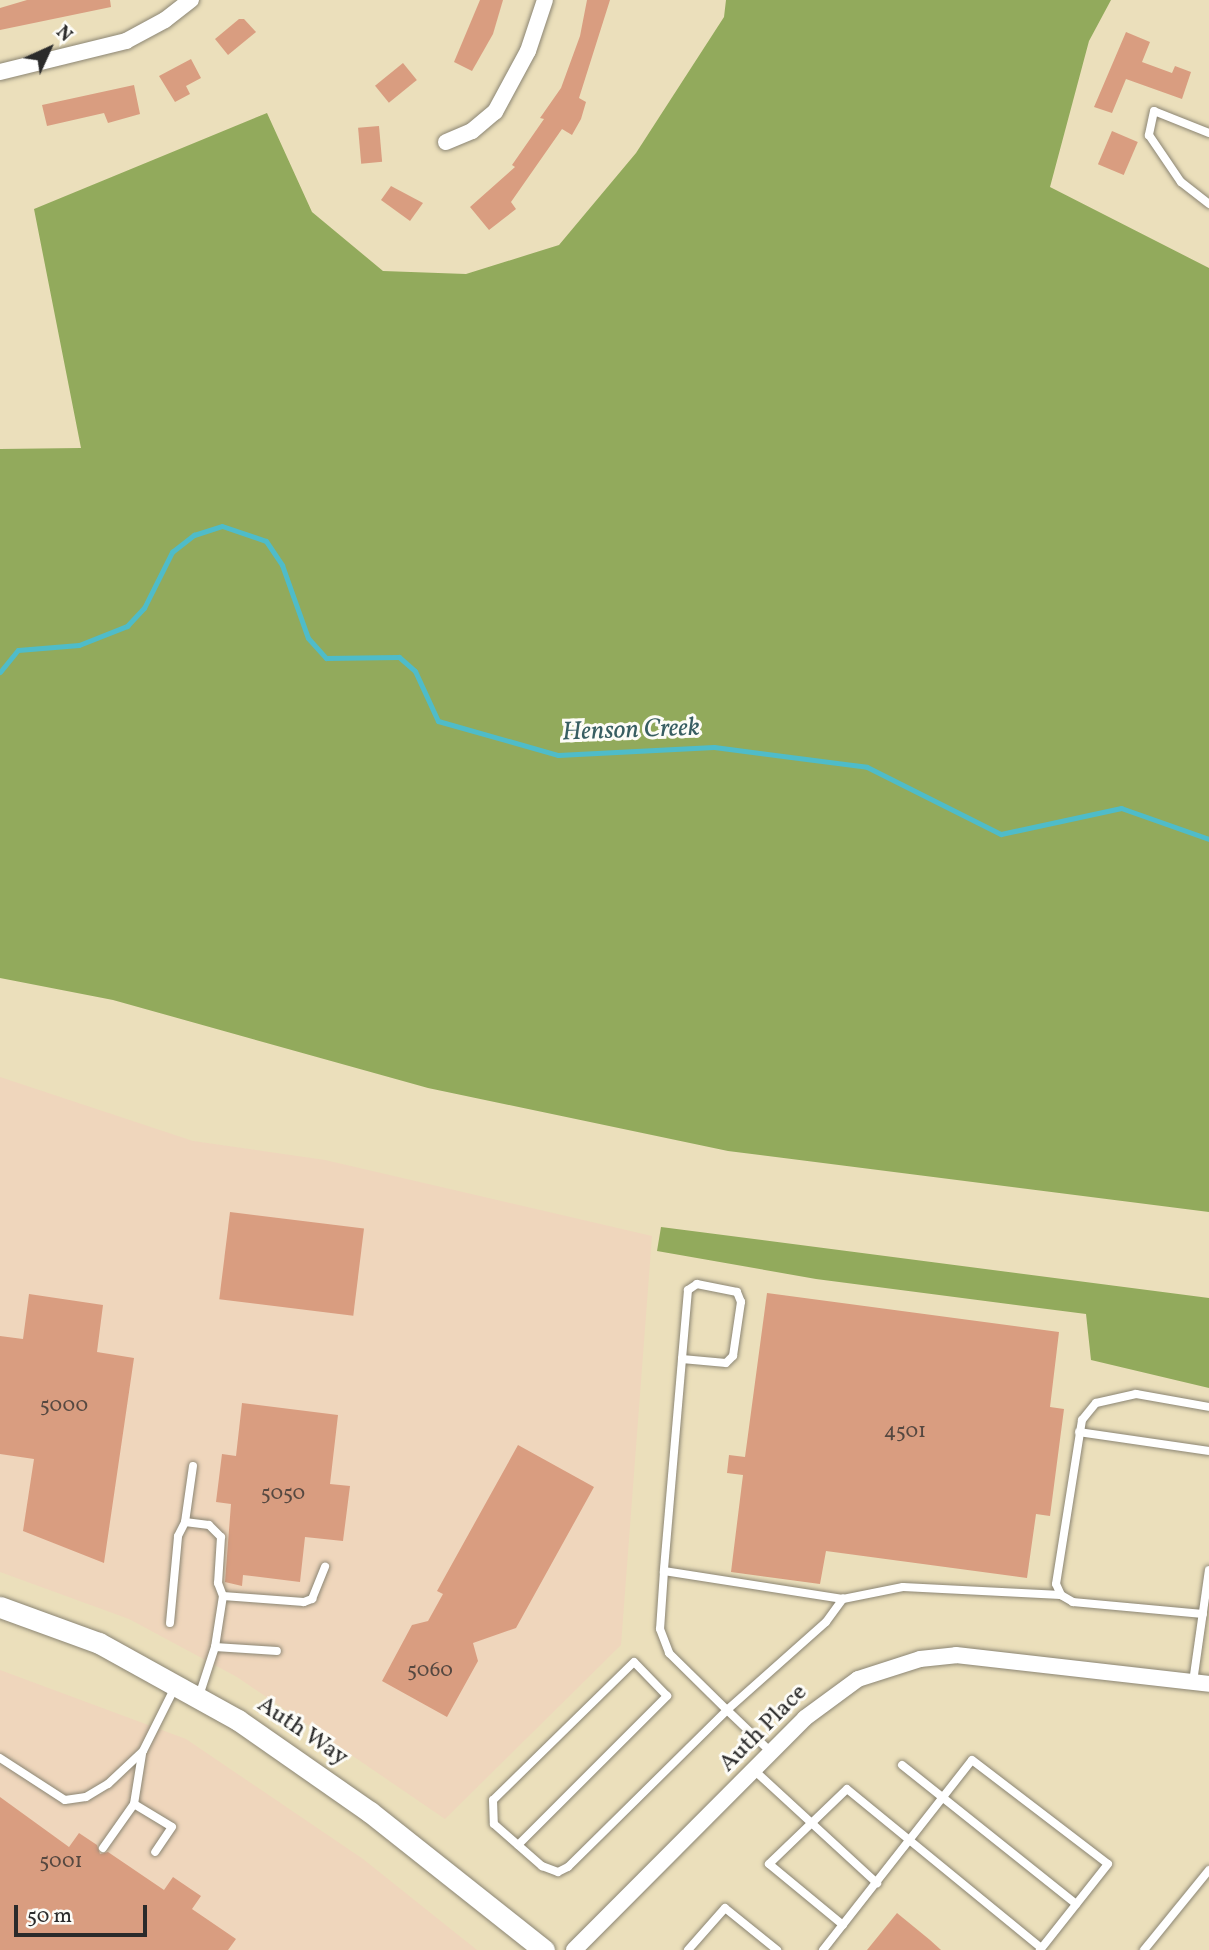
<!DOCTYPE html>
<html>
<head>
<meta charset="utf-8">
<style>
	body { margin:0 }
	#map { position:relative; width:1209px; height:1950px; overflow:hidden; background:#ebdfbb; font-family:Vollkorn,serif }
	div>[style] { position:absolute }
	.built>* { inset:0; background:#efd6bc }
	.forest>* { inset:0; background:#92aa5c }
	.stream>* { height:5px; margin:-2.5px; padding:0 2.5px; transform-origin:2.5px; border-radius:2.5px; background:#4fbcc9 }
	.building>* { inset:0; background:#d99d80; transform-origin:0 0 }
	.roads { filter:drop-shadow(0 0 2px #8b8573) drop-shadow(0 0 2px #8b8573) }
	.service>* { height:8px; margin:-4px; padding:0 4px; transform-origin:4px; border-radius:4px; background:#fff }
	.minor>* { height:16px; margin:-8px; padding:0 8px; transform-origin:8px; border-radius:8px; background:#fff }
	.tertiary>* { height:21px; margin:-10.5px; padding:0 10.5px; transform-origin:10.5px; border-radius:10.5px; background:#fff }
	span { translate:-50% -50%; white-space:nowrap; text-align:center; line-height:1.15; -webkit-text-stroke:6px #fdfcf7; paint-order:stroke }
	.number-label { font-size:21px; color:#564840 }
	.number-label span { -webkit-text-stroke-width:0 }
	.street-label { font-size:24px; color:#2b2b2b }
	.water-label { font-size:26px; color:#385e62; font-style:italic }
	.north { position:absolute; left:14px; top:14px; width:70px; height:70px; -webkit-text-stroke:5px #fdfcf7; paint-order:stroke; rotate:45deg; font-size:19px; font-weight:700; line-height:28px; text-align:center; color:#2b2b2b }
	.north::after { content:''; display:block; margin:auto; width:24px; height:32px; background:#2b2b2b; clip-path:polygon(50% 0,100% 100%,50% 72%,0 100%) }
	.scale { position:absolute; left:14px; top:1905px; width:133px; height:32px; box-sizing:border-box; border:4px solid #2b2b2b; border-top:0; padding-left:9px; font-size:21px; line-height:24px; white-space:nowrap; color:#2b2b2b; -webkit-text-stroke:5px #fdfcf7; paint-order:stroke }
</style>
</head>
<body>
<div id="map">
	<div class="built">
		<div style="clip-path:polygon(0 1077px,193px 1141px,325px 1160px,652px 1236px,621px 1645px,445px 1819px,237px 1677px,129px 1619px,0 1572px)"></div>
		<div style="clip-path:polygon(0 1670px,186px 1739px,363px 1859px,477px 1950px,0 1950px)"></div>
	</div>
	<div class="forest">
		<div style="clip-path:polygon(726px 0,1111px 0,1089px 41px,1050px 187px,1209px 268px,1209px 1212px,728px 1151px,428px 1088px,113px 1000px,0 978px,0 449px,81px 448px,34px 209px,267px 113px,312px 212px,383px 271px,466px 274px,559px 245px,636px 153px,724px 17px)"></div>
		<div style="clip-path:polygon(661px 1227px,1209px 1298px,1209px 1388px,1091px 1360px,1086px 1314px,816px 1279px,657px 1251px)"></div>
	</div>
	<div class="stream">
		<div style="left:0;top:672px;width:28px;rotate:-51deg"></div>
		<div style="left:18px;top:650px;width:61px;rotate:-4.7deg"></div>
		<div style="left:79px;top:645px;width:52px;rotate:-21.6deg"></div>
		<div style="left:127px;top:626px;width:25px;rotate:-47deg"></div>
		<div style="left:144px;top:608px;width:63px;rotate:-63.4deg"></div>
		<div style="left:172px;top:552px;width:28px;rotate:-38deg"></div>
		<div style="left:194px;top:535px;width:29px;rotate:-18deg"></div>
		<div style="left:222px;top:526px;width:46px;rotate:18.8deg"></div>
		<div style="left:266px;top:541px;width:29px;rotate:56deg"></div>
		<div style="left:282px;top:565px;width:77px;rotate:70.4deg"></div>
		<div style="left:308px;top:638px;width:27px;rotate:48deg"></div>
		<div style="left:326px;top:658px;width:73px;rotate:-0.8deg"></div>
		<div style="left:399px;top:657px;width:21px;rotate:41deg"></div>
		<div style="left:415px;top:671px;width:55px;rotate:65.3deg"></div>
		<div style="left:438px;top:721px;width:125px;rotate:15.8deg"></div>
		<div style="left:558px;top:755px;width:156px;rotate:-2.9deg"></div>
		<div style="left:714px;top:747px;width:154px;rotate:7.4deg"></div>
		<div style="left:867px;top:767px;width:150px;rotate:26.6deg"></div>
		<div style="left:1001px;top:834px;width:123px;rotate:-12.2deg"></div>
		<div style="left:1121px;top:808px;width:93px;rotate:19.4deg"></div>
	</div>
	<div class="building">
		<div style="clip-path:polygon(27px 0,110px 0,111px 7px,0 30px,0 8px)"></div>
		<div style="clip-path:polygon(480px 0,503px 0,493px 34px,472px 71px,454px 62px)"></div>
		<div style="clip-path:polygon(587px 0,610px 0,579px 98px,586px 102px,581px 119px,572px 135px,562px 129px,511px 202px,516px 209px,489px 230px,470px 207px,515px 167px,512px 165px,544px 119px,540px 118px,561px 88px,580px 36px)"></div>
		<div style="clip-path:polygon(239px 19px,244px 19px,256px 32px,228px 55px,215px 39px)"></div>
		<div style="clip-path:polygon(1126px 32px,1150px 42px,1142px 62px,1172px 73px,1175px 66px,1191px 72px,1182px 99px,1126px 79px,1112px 113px,1094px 107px)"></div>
		<div style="clip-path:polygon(191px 59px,201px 78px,186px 86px,190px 94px,175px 102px,159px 76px)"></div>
		<div style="left:403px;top:63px;width:22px;height:36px;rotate:51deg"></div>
		<div style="clip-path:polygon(134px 85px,140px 114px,108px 123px,104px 113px,47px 126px,42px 105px)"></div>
		<div style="left:379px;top:126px;width:36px;height:21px;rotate:85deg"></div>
		<div style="left:1112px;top:131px;width:28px;height:36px;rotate:23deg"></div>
		<div style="clip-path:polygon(391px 186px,423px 203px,410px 221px,381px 200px)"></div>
		<div style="left:230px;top:1212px;width:135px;height:88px;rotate:7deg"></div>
		<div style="clip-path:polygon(767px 1293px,1059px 1332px,1050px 1407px,1064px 1409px,1050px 1516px,1036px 1514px,1027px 1578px,826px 1551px,820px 1584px,731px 1572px,743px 1475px,727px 1473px,729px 1455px,745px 1457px)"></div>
		<div style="clip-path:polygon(29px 1294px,103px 1305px,97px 1352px,134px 1358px,104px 1563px,23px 1531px,34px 1459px,0 1454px,0 1336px,23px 1339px)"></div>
		<div style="clip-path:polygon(242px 1403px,338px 1415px,330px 1484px,350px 1486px,343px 1541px,305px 1537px,300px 1582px,243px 1575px,242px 1586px,225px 1582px,231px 1504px,216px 1502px,222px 1454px,236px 1456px)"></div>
		<div style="clip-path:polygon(518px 1445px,594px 1487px,516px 1628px,473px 1643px,478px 1661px,447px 1717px,382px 1681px,412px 1625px,428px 1621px,443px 1594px,437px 1591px)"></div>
		<div style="clip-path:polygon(0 1797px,69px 1847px,79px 1833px,97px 1845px,100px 1854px,108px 1852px,164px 1890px,173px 1877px,201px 1896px,192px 1909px,236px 1939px,228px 1950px,0 1950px)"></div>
		<div style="clip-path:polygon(897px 1913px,930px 1940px,941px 1950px,867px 1950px)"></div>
	</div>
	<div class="roads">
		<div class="service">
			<div style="left:1209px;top:133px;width:59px;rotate:-158.2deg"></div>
			<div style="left:1154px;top:111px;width:25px;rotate:102deg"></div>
			<div style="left:1149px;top:135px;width:57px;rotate:55.8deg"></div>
			<div style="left:1181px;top:182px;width:36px;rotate:38deg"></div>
			<div style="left:682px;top:1359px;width:44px;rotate:5.2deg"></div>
			<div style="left:726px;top:1363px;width:10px;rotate:-45deg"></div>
			<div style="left:733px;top:1356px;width:55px;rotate:-81.6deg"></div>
			<div style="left:741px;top:1302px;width:11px;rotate:-112deg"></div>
			<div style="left:737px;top:1292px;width:41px;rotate:-168.7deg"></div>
			<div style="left:697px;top:1284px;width:11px;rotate:146deg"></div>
			<div style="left:688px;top:1290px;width:69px;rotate:95deg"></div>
			<div style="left:682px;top:1359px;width:213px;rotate:94.9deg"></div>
			<div style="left:664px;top:1571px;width:181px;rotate:8.9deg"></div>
			<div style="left:843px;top:1599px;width:61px;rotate:-11.3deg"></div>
			<div style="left:903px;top:1587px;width:158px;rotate:2.9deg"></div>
			<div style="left:1079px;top:1432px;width:131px;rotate:8.3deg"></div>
			<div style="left:193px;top:1466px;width:57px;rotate:98.1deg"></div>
			<div style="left:185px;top:1522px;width:24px;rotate:7deg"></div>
			<div style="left:209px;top:1525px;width:17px;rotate:45deg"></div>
			<div style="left:221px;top:1537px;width:46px;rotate:93.7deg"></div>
			<div style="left:218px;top:1583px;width:14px;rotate:69deg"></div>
			<div style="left:664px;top:1571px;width:58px;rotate:93.9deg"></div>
			<div style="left:660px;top:1629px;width:26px;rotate:69deg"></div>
			<div style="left:669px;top:1653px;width:81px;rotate:44.5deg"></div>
			<div style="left:727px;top:1710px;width:132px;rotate:-41.6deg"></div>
			<div style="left:826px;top:1622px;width:29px;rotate:-54deg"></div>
			<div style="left:1203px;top:1614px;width:131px;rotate:-174.7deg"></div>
			<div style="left:1073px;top:1602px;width:14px;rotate:-150deg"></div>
			<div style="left:1061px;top:1595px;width:12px;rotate:-114deg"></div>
			<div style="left:1056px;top:1584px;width:166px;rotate:-81deg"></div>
			<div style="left:1082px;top:1420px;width:22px;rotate:-51deg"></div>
			<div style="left:1096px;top:1403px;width:41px;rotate:-12.7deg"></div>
			<div style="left:1136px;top:1394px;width:74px;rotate:10.1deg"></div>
			<div style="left:170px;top:1623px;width:87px;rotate:-84.7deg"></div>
			<div style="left:178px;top:1536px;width:16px;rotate:-63deg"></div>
			<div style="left:215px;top:1647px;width:52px;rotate:-81.1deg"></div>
			<div style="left:223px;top:1596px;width:81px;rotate:4.2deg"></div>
			<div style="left:304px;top:1602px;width:9px;rotate:-21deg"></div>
			<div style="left:312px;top:1599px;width:35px;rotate:-68deg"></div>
			<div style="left:1193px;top:1682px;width:113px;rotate:-81.9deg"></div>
			<div style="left:199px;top:1696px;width:52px;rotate:-71.9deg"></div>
			<div style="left:215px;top:1647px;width:62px;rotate:3.7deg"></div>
			<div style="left:0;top:1758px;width:77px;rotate:32.9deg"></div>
			<div style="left:65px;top:1800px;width:21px;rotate:-8deg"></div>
			<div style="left:86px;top:1797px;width:26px;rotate:-31deg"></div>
			<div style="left:108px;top:1784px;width:48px;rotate:-43.3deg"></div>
			<div style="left:143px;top:1751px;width:72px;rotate:-63.4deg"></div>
			<div style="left:902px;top:1765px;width:223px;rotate:38.6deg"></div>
			<div style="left:755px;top:1771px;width:166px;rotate:42.6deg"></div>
			<div style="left:134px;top:1804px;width:44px;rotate:31.2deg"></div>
			<div style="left:172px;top:1827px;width:30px;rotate:124deg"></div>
			<div style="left:518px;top:1845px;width:211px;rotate:-45deg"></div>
			<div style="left:667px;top:1696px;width:47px;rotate:-134.1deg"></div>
			<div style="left:634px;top:1662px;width:197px;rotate:135.6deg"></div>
			<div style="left:493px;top:1800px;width:24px;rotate:88deg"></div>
			<div style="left:494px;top:1824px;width:64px;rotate:41.2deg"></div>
			<div style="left:542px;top:1866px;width:17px;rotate:21deg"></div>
			<div style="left:558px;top:1872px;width:11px;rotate:-27deg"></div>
			<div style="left:568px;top:1867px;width:223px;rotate:-44.6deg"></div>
			<div style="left:727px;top:1710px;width:62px;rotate:43.7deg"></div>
			<div style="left:103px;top:1848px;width:54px;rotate:-54.8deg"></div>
			<div style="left:134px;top:1804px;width:51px;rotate:-80.9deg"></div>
			<div style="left:843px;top:1925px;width:96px;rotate:-140.5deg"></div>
			<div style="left:769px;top:1864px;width:108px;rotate:-43.9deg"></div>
			<div style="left:847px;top:1789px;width:251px;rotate:39.3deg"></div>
			<div style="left:688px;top:1950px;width:56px;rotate:-48.6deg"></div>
			<div style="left:725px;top:1908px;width:67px;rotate:38.9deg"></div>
			<div style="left:823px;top:1950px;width:241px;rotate:-51.9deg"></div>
			<div style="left:972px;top:1760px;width:171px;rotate:37.4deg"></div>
			<div style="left:1108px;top:1864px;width:110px;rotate:128.3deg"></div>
			<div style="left:1144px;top:1950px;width:103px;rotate:-50.9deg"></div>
		</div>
		<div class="minor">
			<div style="left:0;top:72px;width:130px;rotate:-13.8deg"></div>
			<div style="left:126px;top:41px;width:44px;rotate:-28.3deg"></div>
			<div style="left:165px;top:20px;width:33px;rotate:-38deg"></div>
			<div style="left:446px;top:142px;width:28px;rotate:-23deg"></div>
			<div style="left:472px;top:131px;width:30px;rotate:-40deg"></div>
			<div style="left:495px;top:112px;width:69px;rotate:-61.6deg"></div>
			<div style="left:528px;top:51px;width:54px;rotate:-71.6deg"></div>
			<div style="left:574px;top:1950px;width:327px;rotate:-45.1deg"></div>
			<div style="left:805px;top:1718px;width:66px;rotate:-36.3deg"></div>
			<div style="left:858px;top:1679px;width:65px;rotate:-17.9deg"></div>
			<div style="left:920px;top:1659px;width:36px;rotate:-6deg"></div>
			<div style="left:956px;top:1655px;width:255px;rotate:6.5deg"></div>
		</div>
		<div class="tertiary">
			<div style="left:0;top:1607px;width:105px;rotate:20deg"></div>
			<div style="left:99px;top:1643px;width:159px;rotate:29deg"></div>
			<div style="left:238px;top:1720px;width:161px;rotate:34.9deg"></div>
			<div style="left:370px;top:1812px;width:222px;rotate:38.4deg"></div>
		</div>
	</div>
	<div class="number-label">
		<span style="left:64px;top:1406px">5000</span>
		<span style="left:905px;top:1432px">4501</span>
		<span style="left:283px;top:1494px">5050</span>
		<span style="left:430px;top:1671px">5060</span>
		<span style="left:61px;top:1862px">5001</span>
	</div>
	<div class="street-label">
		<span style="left:764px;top:1729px;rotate:-45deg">Auth Place</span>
		<span style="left:302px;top:1732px;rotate:34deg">Auth Way</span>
	</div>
	<div class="water-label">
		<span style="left:631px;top:731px;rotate:-2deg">Henson Creek</span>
	</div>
	<div class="north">N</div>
	<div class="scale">50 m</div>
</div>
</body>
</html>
